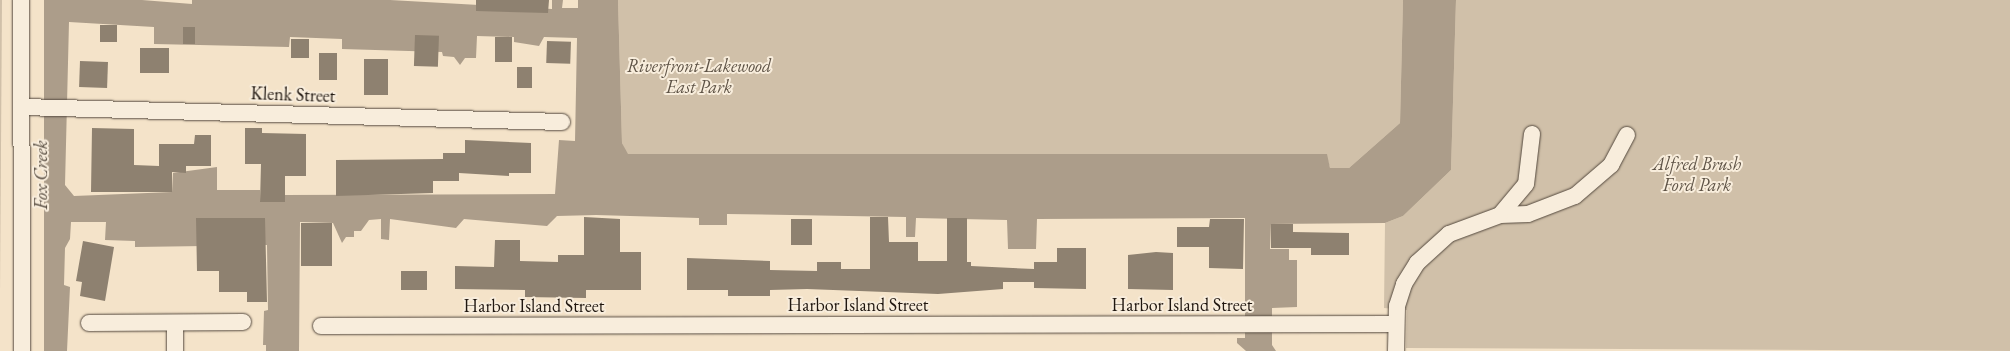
<!DOCTYPE html>
<html>
<head>
<meta charset="utf-8">
<style>
	body { margin:0 }
	#map { position:relative; width:2010px; height:351px; overflow:hidden; background:#f4e3c9; font-family:"EB Garamond",serif }
	div>[style] { position:absolute }
	.green>* { inset:0; background:#d0c0a9 }
	.water>* { inset:0; background:#ac9d8a }
	.building>* { inset:0; background:#8e8170; transform-origin:0 0 }
	.roads { filter:drop-shadow(0 0 1px #54493e) drop-shadow(0 0 1px #54493e) }
	.minor>* { height:16px; margin:-8px; padding:0 8px; transform-origin:8px; border-radius:8px; background:#f8eddc }
	span { translate:-50% -50%; white-space:nowrap; text-align:center; line-height:1.15; -webkit-text-stroke:4px #f8eddc; paint-order:stroke }
	.park-label { font-size:18px; color:#5d5245; font-style:italic }
	.street-label { font-size:18px; color:#1f160f }
	.water-label { font-size:19px; color:#574c40; font-style:italic }
</style>
</head>
<body>
<div id="map">
	<div class="green">
		<div style="clip-path:polygon(0 0,2px 0,0 294px)"></div>
		<div style="clip-path:polygon(618px 0,1403px 0,1400px 123px,1349px 168px,1330px 168px,1326px 154px,627px 154px,622px 143px)"></div>
		<div style="clip-path:polygon(1456px 0,2010px 0,2010px 351px,1406px 348px,1407px 310px,1384px 308px,1385px 223px,1403px 216px,1451px 170px)"></div>
	</div>
	<div class="water">
		<div style="clip-path:polygon(evenodd,44px 0,142px 0,192px 4px,192px 0,390px 0,552px 9px,552px 0,563px 0,562px 8px,578px 8px,578px 0,618px 0,622px 143px,628px 154px,1327px 154px,1330px 168px,1349px 168px,1400px 123px,1403px 0,1456px 0,1451px 170px,1403px 216px,1385px 223px,1271px 224px,1270px 249px,1289px 249px,1289px 260px,1297px 260px,1297px 307px,1272px 308px,1272px 345px,1276px 351px,1246px 351px,1237px 343px,1237px 338px,1245px 338px,1245px 218px,1037px 219px,1036px 249px,1008px 249px,1007px 220px,916px 218px,915px 237px,906px 237px,906px 217px,727px 214px,727px 225px,699px 225px,699px 218px,596px 215px,557px 216px,547px 226px,464px 219px,456px 228px,390px 219px,389px 240px,381px 239px,381px 219px,369px 220px,361px 231px,354px 231px,354px 237px,346px 237px,342px 243px,333px 223px,300px 222px,299px 351px,266px 351px,266px 345px,263px 345px,264px 311px,268px 310px,267px 245px,135px 247px,135px 241px,105px 240px,106px 222px,71px 222px,70px 239px,65px 248px,64px 285px,70px 287px,67px 351px,44px 351px,44px 0,69px 22px,154px 27px,154px 44px,289px 47px,290px 37px,342px 39px,342px 49px,442px 52px,443px 56px,454px 57px,460px 65px,465px 58px,476px 58px,477px 36px,514px 37px,514px 42px,539px 46px,544px 37px,577px 38px,575px 141px,559px 140px,555px 194px,285px 195px,260px 201px,260px 190px,217px 190px,217px 167px,173px 173px,172px 192px,74px 196px,65px 185px,69px 22px)"></div>
	</div>
	<div class="building">
		<div style="clip-path:polygon(476px 0,549px 0,548px 13px,476px 11px)"></div>
		<div style="left:100px;top:25px;width:17px;height:17px"></div>
		<div style="left:183px;top:27px;width:12px;height:17px"></div>
		<div style="left:415px;top:35px;width:24px;height:31px;rotate:2deg"></div>
		<div style="left:495px;top:37px;width:17px;height:25px"></div>
		<div style="left:291px;top:39px;width:18px;height:19px"></div>
		<div style="left:547px;top:41px;width:24px;height:22px;rotate:2deg"></div>
		<div style="left:140px;top:48px;width:29px;height:25px"></div>
		<div style="left:319px;top:53px;width:18px;height:27px"></div>
		<div style="left:364px;top:59px;width:24px;height:36px"></div>
		<div style="left:80px;top:61px;width:28px;height:26px;rotate:2deg"></div>
		<div style="left:517px;top:67px;width:15px;height:21px"></div>
		<div style="clip-path:polygon(92px 128px,134px 129px,134px 165px,159px 166px,159px 144px,194px 144px,195px 135px,211px 135px,211px 166px,186px 166px,186px 173px,172px 172px,172px 192px,91px 192px)"></div>
		<div style="clip-path:polygon(245px 128px,262px 128px,262px 133px,306px 134px,306px 176px,285px 176px,285px 202px,260px 202px,261px 164px,245px 164px)"></div>
		<div style="clip-path:polygon(465px 140px,531px 143px,531px 173px,509px 173px,509px 176px,459px 173px,459px 181px,433px 181px,433px 193px,336px 196px,336px 160px,443px 159px,443px 153px,465px 153px)"></div>
		<div style="clip-path:polygon(584px 217px,620px 219px,620px 252px,641px 252px,641px 290px,586px 290px,586px 298px,525px 297px,525px 290px,455px 289px,455px 266px,494px 267px,495px 240px,520px 240px,520px 261px,558px 262px,558px 255px,584px 255px)"></div>
		<div style="clip-path:polygon(870px 217px,888px 217px,889px 242px,918px 242px,918px 261px,947px 261px,947px 218px,967px 218px,967px 262px,971px 262px,971px 266px,1034px 269px,1034px 262px,1057px 262px,1057px 248px,1086px 248px,1086px 289px,1034px 288px,1034px 282px,1003px 282px,1003px 289px,938px 294px,807px 289px,770px 290px,770px 296px,728px 296px,728px 290px,687px 290px,687px 258px,770px 261px,770px 270px,817px 271px,817px 262px,841px 262px,841px 269px,870px 269px)"></div>
		<div style="clip-path:polygon(196px 218px,265px 218px,267px 302px,247px 302px,247px 292px,219px 292px,219px 271px,197px 271px)"></div>
		<div style="left:791px;top:219px;width:21px;height:26px"></div>
		<div style="clip-path:polygon(1210px 219px,1244px 219px,1243px 269px,1209px 268px,1209px 247px,1177px 247px,1177px 227px,1209px 227px)"></div>
		<div style="left:301px;top:223px;width:31px;height:43px"></div>
		<div style="clip-path:polygon(1271px 224px,1293px 224px,1293px 232px,1349px 233px,1349px 255px,1311px 255px,1311px 248px,1271px 248px)"></div>
		<div style="clip-path:polygon(83px 241px,114px 247px,105px 301px,80px 296px,82px 282px,76px 281px)"></div>
		<div style="clip-path:polygon(1156px 252px,1173px 253px,1173px 290px,1128px 289px,1128px 255px)"></div>
		<div style="left:401px;top:271px;width:26px;height:19px"></div>
	</div>
	<div class="roads">
		<div class="minor">
			<div style="left:21px;top:0;width:351px;rotate:89.8deg"></div>
			<div style="left:22px;top:107px;width:540px;rotate:1.59deg"></div>
			<div style="left:1532px;top:134px;width:50px;rotate:96.8deg"></div>
			<div style="left:1526px;top:184px;width:40px;rotate:130deg"></div>
			<div style="left:1500px;top:215px;width:28px;rotate:-2deg"></div>
			<div style="left:1528px;top:214px;width:50px;rotate:-21deg"></div>
			<div style="left:1575px;top:196px;width:48px;rotate:-40.7deg"></div>
			<div style="left:1611px;top:165px;width:34px;rotate:-62deg"></div>
			<div style="left:89px;top:323px;width:154px;rotate:-0.4deg"></div>
			<div style="left:321px;top:326px;width:1075px;rotate:-0.11deg"></div>
			<div style="left:175px;top:351px;width:28px;rotate:-90deg"></div>
			<div style="left:1396px;top:351px;width:45px;rotate:-88.7deg"></div>
			<div style="left:1397px;top:306px;width:23px;rotate:-72deg"></div>
			<div style="left:1404px;top:284px;width:25px;rotate:-58deg"></div>
			<div style="left:1417px;top:263px;width:43px;rotate:-42.2deg"></div>
			<div style="left:1449px;top:234px;width:54px;rotate:-20.4deg"></div>
		</div>
	</div>
	<div class="park-label">
		<span style="left:699px;top:77px">Riverfront-Lakewood<br>East Park</span>
		<span style="left:1697px;top:175px">Alfred Brush<br>Ford Park</span>
	</div>
	<div class="street-label">
		<span style="left:293px;top:95px;rotate:2deg">Klenk Street</span>
		<span style="left:858px;top:305px">Harbor Island Street</span>
		<span style="left:1182px;top:305px">Harbor Island Street</span>
		<span style="left:534px;top:306px">Harbor Island Street</span>
	</div>
	<div class="water-label">
		<span style="left:41px;top:175px;rotate:-90deg">Fox Creek</span>
	</div>
</div>
</body>
</html>
